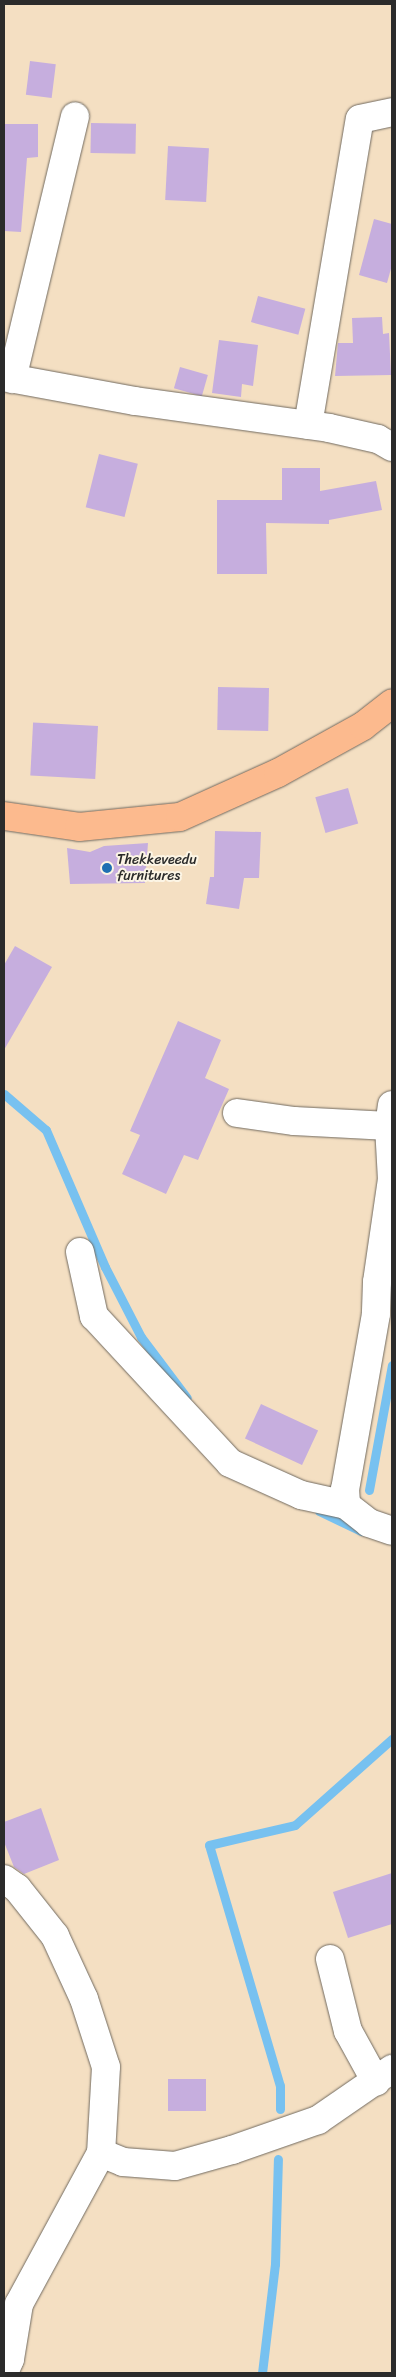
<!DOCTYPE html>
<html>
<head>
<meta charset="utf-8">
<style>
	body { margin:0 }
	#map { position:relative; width:396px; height:2377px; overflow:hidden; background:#f4dfc2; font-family:Sriracha,sans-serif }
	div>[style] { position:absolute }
	.stream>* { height:9px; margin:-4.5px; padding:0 4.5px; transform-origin:4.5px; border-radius:4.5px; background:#77c1f0 }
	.building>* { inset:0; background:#c6aede; transform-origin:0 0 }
	.roads { filter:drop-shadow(0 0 1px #716a60) drop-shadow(0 0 1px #716a60) }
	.minor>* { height:28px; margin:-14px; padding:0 14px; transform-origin:14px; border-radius:14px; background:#fff }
	.major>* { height:28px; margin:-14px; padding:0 14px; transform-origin:14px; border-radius:14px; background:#fcba8e }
	.dots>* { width:14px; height:14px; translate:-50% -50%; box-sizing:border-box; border:2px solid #fcf5e5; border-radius:50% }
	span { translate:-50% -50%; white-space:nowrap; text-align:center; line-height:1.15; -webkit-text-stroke:4px #fcf5e5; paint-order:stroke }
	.poi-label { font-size:14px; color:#2b2b2b }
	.left { translate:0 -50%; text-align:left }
	.frame { position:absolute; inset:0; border:5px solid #2b2b2b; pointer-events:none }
</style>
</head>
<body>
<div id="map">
	<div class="stream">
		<div style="left:4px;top:1094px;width:55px;rotate:40.6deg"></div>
		<div style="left:46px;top:1130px;width:149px;rotate:66.7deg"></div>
		<div style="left:105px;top:1267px;width:79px;rotate:62.8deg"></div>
		<div style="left:141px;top:1337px;width:76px;rotate:53deg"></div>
		<div style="left:369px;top:1490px;width:127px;rotate:-79.6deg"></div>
		<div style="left:319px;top:1511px;width:47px;rotate:25.5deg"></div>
		<div style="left:280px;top:2109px;width:23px;rotate:-90deg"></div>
		<div style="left:280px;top:2086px;width:251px;rotate:-106.4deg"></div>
		<div style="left:209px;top:1845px;width:88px;rotate:-13.1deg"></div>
		<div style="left:295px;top:1825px;width:130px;rotate:-41.6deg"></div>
		<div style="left:262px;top:2373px;width:110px;rotate:-83.2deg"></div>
		<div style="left:275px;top:2264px;width:105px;rotate:-88.4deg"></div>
	</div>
	<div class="building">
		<div style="left:30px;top:61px;width:26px;height:34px;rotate:7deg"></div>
		<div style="left:91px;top:123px;width:45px;height:30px;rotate:1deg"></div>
		<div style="clip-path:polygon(4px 124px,38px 124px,38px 157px,27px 158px,21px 232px,4px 231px)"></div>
		<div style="left:168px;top:146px;width:41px;height:54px;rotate:3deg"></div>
		<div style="clip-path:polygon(374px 219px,392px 224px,392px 265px,387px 283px,359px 275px)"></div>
		<div style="left:258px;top:296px;width:49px;height:27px;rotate:15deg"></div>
		<div style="clip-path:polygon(382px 317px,383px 334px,389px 333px,391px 375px,335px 376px,338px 343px,353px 343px,352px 318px)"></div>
		<div style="clip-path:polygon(219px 340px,258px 345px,253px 386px,242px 384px,241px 397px,212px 393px)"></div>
		<div style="left:180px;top:367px;width:29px;height:22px;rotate:16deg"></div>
		<div style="left:99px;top:454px;width:40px;height:55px;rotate:14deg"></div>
		<div style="clip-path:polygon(282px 468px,320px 468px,320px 491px,376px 481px,382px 510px,329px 520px,329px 524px,266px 523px,267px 574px,217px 574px,217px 500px,282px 500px)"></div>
		<div style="left:218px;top:687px;width:51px;height:43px;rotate:1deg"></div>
		<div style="left:98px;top:726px;width:53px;height:65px;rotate:93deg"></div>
		<div style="left:348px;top:788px;width:37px;height:34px;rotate:74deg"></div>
		<div style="clip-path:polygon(215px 831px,261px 832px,259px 878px,244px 878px,239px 909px,206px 904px,210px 877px,214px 877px)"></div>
		<div style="clip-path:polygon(148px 843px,145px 883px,70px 884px,67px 848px,90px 852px,104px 846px)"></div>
		<div style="clip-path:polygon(15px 946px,52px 967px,4px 1050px,4px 965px)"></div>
		<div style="clip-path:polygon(178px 1021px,221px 1040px,205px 1078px,229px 1089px,198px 1160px,184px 1155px,166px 1194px,122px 1174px,140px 1135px,130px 1131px)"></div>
		<div style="left:261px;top:1404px;width:63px;height:38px;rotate:25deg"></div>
		<div style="clip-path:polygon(41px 1808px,59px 1860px,24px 1874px,14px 1867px,4px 1842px,4px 1822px)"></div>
		<div style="clip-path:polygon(392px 1873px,392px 1924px,348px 1938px,333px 1892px)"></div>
		<div style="left:168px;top:2079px;width:38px;height:32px"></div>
	</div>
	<div class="roads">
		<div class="minor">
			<div style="left:4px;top:377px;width:133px;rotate:10.4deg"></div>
			<div style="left:135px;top:401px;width:196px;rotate:7.9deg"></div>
			<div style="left:329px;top:428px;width:50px;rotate:12.7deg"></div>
			<div style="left:378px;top:439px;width:16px;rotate:30deg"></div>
			<div style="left:12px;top:379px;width:270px;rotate:-76.5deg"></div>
			<div style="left:308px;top:425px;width:310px;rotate:-80.4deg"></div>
			<div style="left:360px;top:119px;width:33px;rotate:-12deg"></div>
			<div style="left:392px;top:1105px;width:21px;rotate:98deg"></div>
			<div style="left:389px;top:1126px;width:53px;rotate:86.8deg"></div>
			<div style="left:392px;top:1179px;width:104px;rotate:98.3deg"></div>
			<div style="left:377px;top:1282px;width:32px;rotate:92deg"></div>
			<div style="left:376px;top:1314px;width:178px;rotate:100deg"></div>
			<div style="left:345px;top:1489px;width:16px;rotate:86deg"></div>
			<div style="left:346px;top:1505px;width:29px;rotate:38deg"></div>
			<div style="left:369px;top:1523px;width:24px;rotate:19deg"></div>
			<div style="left:237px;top:1113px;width:58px;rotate:8deg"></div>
			<div style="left:294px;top:1121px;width:95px;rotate:3deg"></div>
			<div style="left:80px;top:1252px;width:66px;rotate:77.7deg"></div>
			<div style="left:94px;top:1316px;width:200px;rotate:47.2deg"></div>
			<div style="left:230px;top:1463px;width:78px;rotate:24.3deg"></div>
			<div style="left:301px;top:1495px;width:46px;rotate:12.5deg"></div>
			<div style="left:4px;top:1879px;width:16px;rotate:35deg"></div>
			<div style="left:17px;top:1888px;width:61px;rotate:51.6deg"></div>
			<div style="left:55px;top:1936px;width:69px;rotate:65.3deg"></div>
			<div style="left:84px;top:1999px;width:71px;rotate:72.1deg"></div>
			<div style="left:106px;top:2067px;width:86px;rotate:93.3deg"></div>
			<div style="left:101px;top:2153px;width:172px;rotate:118.5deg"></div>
			<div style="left:19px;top:2304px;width:56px;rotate:99.3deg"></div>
			<div style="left:10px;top:2359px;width:15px;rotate:113deg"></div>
			<div style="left:330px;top:1959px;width:74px;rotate:76deg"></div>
			<div style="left:348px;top:2031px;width:58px;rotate:61.2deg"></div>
			<div style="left:101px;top:2153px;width:24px;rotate:22deg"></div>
			<div style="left:123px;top:2162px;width:52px;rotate:4.4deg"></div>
			<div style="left:175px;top:2166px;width:59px;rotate:-15.7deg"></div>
			<div style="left:232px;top:2150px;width:91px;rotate:-19.2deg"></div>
			<div style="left:318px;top:2120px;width:90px;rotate:-34.6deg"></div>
		</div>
		<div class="major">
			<div style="left:4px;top:816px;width:76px;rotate:8.3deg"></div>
			<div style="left:79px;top:827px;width:101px;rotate:-5.7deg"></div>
			<div style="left:180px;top:817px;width:107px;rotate:-24.2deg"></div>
			<div style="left:278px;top:773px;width:97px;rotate:-28.9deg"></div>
			<div style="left:363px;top:726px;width:37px;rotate:-38deg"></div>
		</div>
	</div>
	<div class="dots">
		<div style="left:107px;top:868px;background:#1f6fb2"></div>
	</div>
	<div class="poi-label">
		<span class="left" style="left:117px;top:868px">Thekkeveedu<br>furnitures</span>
	</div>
	<div class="frame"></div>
</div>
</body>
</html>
